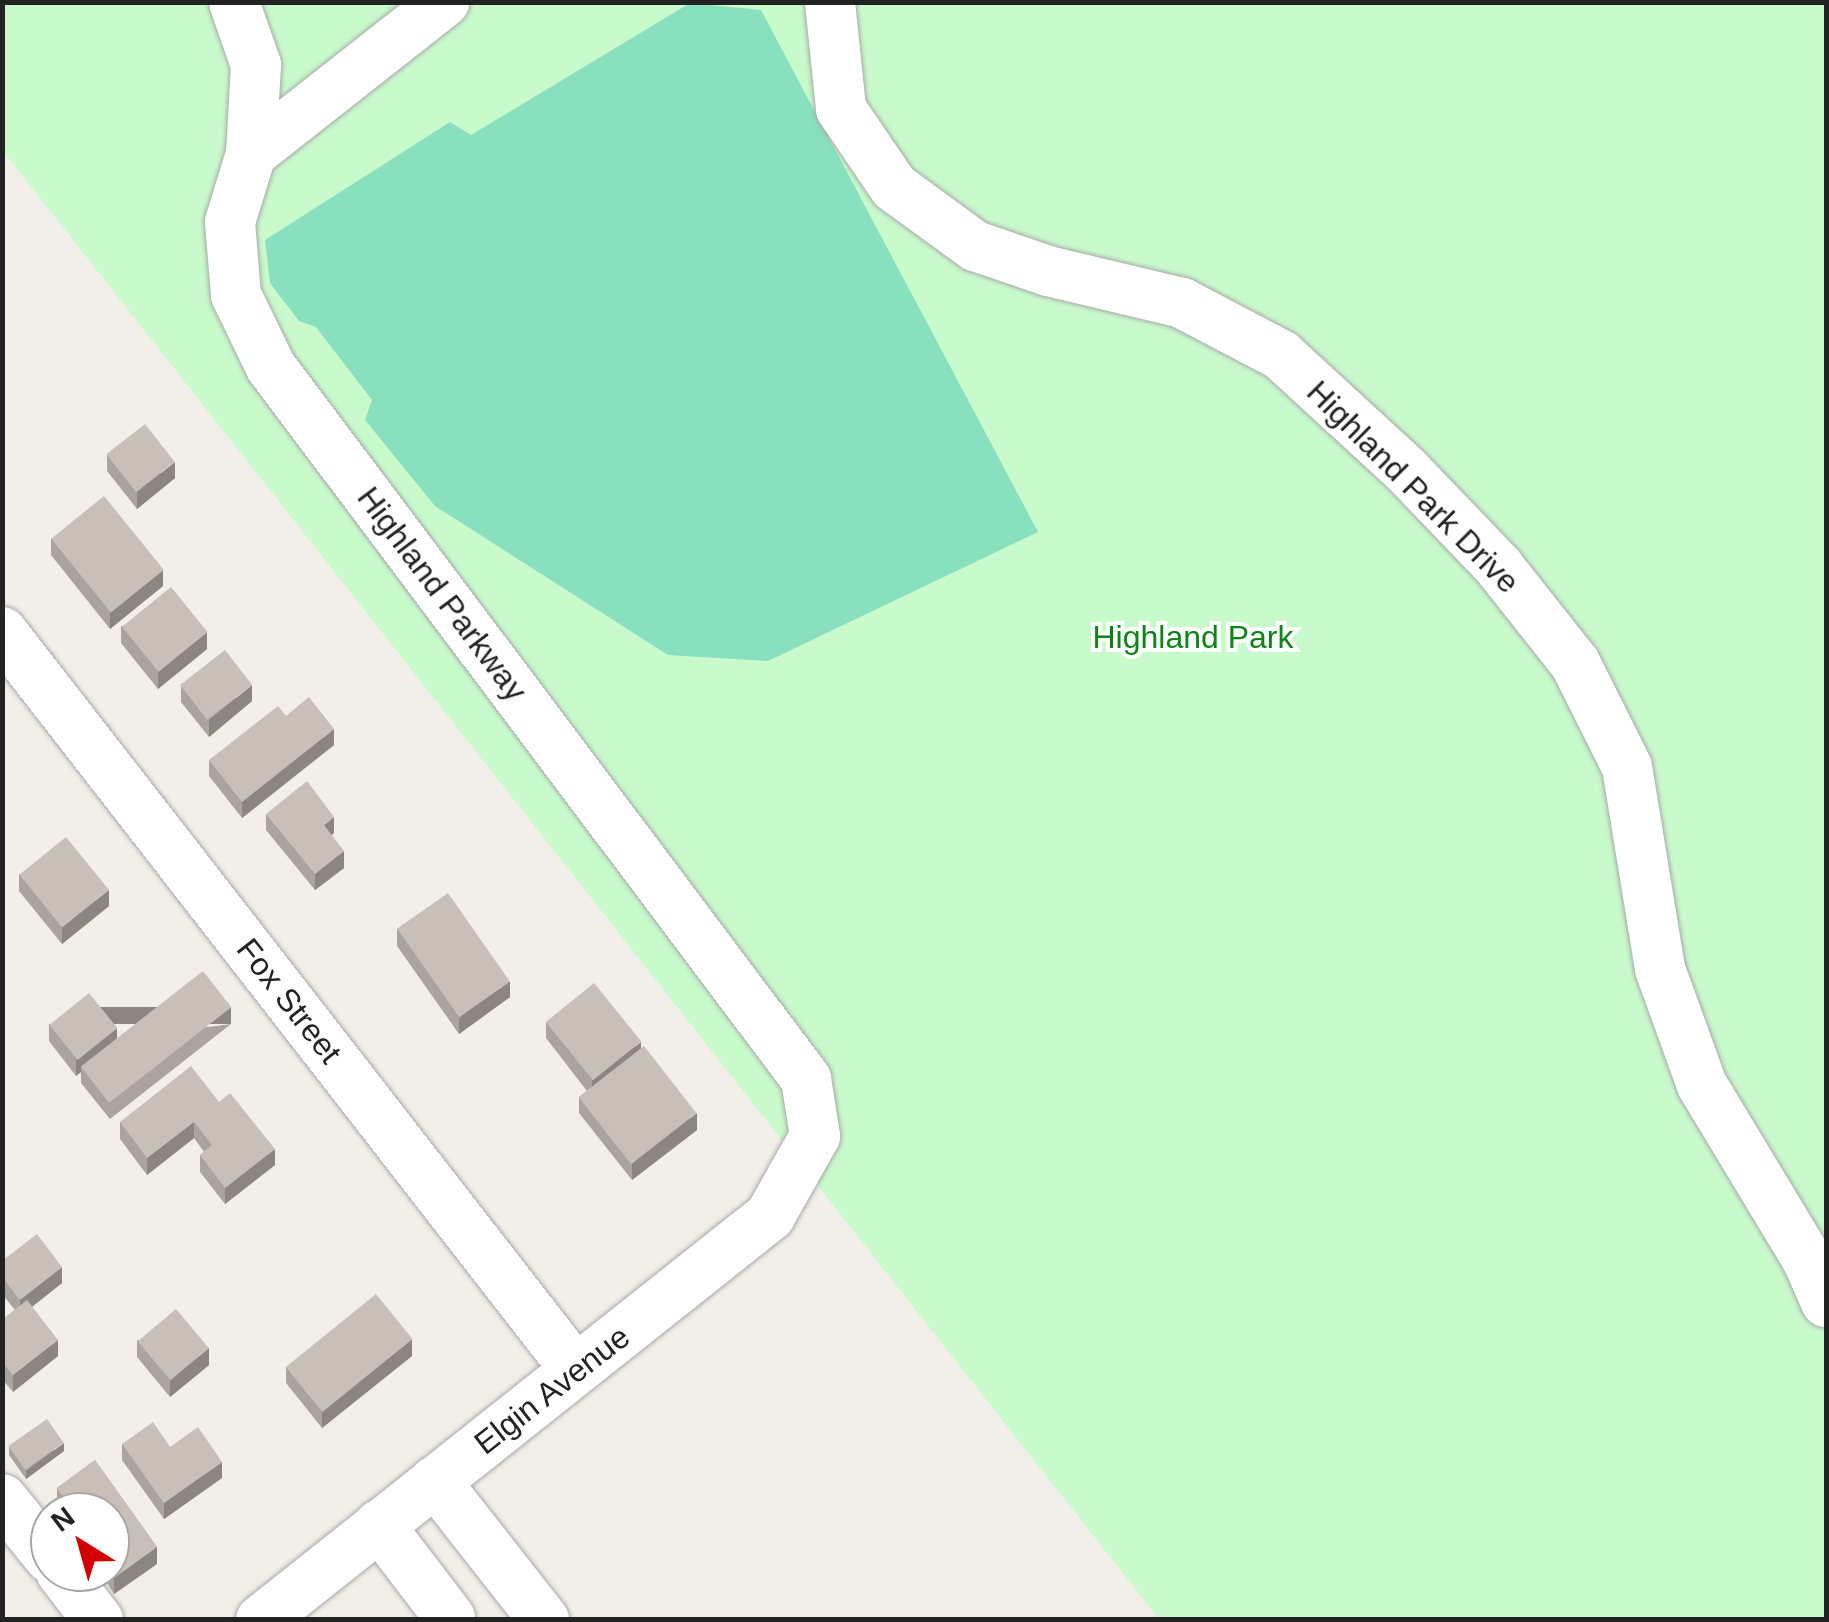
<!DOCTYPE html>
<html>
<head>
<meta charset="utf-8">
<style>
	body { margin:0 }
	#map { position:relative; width:1829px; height:1622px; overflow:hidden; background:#f2efe9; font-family:Helvetica,sans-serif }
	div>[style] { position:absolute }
	.park>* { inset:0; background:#c8facc }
	.pitch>* { inset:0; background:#88e0be }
	.roads { filter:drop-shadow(0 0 2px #a9a9a9) drop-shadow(0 0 2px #a9a9a9) }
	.minor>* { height:50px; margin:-25px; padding:0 25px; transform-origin:25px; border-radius:25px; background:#fff }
	.wall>* { inset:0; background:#aba49e }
	.shaded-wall>* { inset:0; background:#8b8681; transform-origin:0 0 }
	.building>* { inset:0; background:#c7bfb8; transform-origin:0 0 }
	span { translate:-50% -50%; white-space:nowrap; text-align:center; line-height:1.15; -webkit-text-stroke:8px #fff; paint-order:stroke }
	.street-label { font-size:32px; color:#222 }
	.park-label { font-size:32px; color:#0c8416 }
	.frame { position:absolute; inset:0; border:5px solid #222; pointer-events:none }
	.north { position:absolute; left:30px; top:1492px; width:100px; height:100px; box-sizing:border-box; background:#fff; border:2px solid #a7a7a7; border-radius:50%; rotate:323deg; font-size:28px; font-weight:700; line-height:40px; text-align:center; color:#222 }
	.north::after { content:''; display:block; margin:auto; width:35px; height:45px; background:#d40000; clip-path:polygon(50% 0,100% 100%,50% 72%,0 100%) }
</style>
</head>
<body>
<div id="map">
	<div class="park">
		<div style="clip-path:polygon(3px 3px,1826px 3px,1826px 1619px,1159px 1619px,3px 151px)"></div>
	</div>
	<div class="pitch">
		<div style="clip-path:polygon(690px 3px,761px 10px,1038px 532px,768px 661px,668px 655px,435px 506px,365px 420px,372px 400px,316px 327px,299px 321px,270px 283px,265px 240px,450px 122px,471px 135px)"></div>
	</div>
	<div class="roads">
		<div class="minor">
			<div style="left:234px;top:2px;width:67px;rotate:70.8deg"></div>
			<div style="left:256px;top:65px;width:89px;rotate:93.2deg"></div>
			<div style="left:251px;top:154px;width:71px;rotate:107.2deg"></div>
			<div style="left:230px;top:222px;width:73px;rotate:85.3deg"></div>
			<div style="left:236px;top:295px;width:80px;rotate:64.1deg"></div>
			<div style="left:271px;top:367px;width:891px;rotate:53.08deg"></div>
			<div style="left:806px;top:1079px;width:58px;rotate:81deg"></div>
			<div style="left:815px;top:1136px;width:92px;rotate:119.4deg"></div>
			<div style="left:770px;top:1216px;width:650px;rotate:141.56deg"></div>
			<div style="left:830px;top:2px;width:108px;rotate:84.1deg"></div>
			<div style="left:841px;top:109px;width:94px;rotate:55.8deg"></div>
			<div style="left:894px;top:187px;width:100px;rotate:36.1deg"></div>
			<div style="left:975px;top:246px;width:77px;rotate:18.9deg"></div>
			<div style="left:1048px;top:271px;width:138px;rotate:13.4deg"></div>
			<div style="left:1182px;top:303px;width:112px;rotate:27.7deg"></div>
			<div style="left:1281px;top:355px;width:171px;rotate:42.6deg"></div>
			<div style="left:1407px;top:471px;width:132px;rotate:46.2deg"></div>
			<div style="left:1498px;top:566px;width:124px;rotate:51.6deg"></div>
			<div style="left:1575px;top:663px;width:116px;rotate:63.4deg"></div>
			<div style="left:1627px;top:767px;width:205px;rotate:80.7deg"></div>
			<div style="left:1660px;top:969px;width:123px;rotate:70.1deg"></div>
			<div style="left:1702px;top:1085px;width:205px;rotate:58.9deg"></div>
			<div style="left:1808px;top:1261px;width:45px;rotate:66.3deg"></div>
			<div style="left:251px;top:154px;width:246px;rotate:-38.2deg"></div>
			<div style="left:2px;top:632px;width:934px;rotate:52.14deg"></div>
			<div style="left:435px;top:1481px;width:177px;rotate:51.9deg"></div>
			<div style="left:2px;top:1499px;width:76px;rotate:50.9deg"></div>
			<div style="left:379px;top:1525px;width:117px;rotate:52.6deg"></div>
			<div style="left:61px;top:1572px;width:61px;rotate:52.4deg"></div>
		</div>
	</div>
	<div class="wall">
		<div style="clip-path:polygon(107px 455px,175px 478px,137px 509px,107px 471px)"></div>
		<div style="clip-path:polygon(51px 538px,163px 586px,110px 629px,51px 555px)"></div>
		<div style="clip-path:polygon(121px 626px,207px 649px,158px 689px,121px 643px)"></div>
		<div style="clip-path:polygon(181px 686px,252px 701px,209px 737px,181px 702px)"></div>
		<div style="clip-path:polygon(286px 716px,334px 745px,242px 818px,209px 776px,209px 760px)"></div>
		<div style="clip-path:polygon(266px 814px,334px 833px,331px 835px,344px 868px,315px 890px,266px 830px)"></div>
		<div style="clip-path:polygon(19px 874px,109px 906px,62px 944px,19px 891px)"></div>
		<div style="clip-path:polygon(397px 929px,510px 997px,459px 1034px,397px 946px)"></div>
		<div style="clip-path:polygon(546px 1022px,641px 1048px,697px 1130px,632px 1180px,579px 1113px,579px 1097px,587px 1091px,546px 1038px)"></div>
		<div style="clip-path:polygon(49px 1024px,117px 1039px,231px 1024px,110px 1119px,81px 1083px,81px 1072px,76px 1076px,49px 1041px)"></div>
		<div style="clip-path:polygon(219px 1102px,275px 1165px,225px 1204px,200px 1172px,200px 1155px,204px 1152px,194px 1138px,147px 1175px,120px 1139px,120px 1122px)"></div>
		<div style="clip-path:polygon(2px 1261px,62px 1283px,32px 1307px,58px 1356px,13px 1392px,2px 1379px,2px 1320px,15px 1310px,2px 1294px)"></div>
		<div style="clip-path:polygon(137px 1340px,209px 1365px,170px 1397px,137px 1357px)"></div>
		<div style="clip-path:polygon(412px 1356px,322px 1428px,286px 1383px,286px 1367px)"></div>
		<div style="clip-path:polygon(122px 1444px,222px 1478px,164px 1519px,122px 1460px)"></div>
		<div style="clip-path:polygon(9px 1447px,64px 1451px,26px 1479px,9px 1455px)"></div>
		<div style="clip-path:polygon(95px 1460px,157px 1547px,157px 1564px,114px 1594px,100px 1572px,110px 1572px,110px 1512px,62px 1512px,57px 1504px,57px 1488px)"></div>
	</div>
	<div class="shaded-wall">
		<div style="clip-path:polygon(175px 462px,175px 478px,137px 509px,137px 492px)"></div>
		<div style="clip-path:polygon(163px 570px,163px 586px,110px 629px,110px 612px)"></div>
		<div style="clip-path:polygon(207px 632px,207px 649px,158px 689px,158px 672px)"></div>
		<div style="clip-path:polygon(252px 685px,252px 701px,209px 737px,209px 720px)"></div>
		<div style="clip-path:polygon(334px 729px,334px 745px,242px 818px,242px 802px)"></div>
		<div style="clip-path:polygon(334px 817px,334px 833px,324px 842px,324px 825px)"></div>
		<div style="clip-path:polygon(344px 851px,344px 868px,315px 890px,315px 874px)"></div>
		<div style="clip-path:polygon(109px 890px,109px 906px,62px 944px,62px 927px)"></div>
		<div style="clip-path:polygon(510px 981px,510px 997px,459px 1034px,459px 1018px)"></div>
		<div style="left:231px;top:1007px;width:17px;height:154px;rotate:90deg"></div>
		<div style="clip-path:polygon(117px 1028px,117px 1045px,81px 1067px,81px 1072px,76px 1076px,76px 1060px)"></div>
		<div style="clip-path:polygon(641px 1042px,641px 1058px,592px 1097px,592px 1080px)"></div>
		<div style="clip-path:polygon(697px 1113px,697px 1130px,632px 1180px,632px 1164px)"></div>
		<div style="clip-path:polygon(194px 1122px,194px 1138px,147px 1175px,147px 1158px)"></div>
		<div style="clip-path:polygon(275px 1149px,275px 1165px,225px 1204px,225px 1188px)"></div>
		<div style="clip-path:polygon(62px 1267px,62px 1283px,20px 1316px,20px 1300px)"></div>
		<div style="clip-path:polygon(412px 1339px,412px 1356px,322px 1428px,322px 1412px)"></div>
		<div style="clip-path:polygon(58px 1340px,58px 1356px,13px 1392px,13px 1375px)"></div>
		<div style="clip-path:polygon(209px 1348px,209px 1365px,170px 1397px,170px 1380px)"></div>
		<div style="clip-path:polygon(64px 1443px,64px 1451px,26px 1479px,26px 1471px)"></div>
		<div style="clip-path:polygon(222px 1462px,222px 1478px,164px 1519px,164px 1503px)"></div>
		<div style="clip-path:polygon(157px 1547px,157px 1564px,114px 1594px,114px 1578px)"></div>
	</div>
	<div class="building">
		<div style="left:145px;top:424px;width:48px;height:49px;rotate:52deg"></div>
		<div style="left:104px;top:496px;width:95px;height:68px;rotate:51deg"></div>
		<div style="left:171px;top:587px;width:58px;height:63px;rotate:51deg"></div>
		<div style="left:225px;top:650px;width:44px;height:57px;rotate:52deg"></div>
		<div style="clip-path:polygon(309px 697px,334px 729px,242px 802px,209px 760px,278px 706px,286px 716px)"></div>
		<div style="clip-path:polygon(307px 781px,334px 817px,324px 825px,344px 851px,315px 874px,266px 814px)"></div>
		<div style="left:66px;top:837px;width:68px;height:60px;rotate:51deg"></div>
		<div style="left:448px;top:893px;width:108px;height:62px;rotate:55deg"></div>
		<div style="left:203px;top:971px;width:46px;height:155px;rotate:52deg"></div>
		<div style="left:594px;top:983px;width:75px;height:62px;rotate:51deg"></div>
		<div style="left:89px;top:993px;width:45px;height:51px;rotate:51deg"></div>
		<div style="left:644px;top:1046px;width:85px;height:83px;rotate:52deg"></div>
		<div style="clip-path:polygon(191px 1066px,219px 1102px,230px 1093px,275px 1149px,225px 1188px,200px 1155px,212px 1145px,194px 1122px,147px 1158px,120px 1122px)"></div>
		<div style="clip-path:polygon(37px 1234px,62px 1267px,20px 1300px,2px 1277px,2px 1261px)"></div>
		<div style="left:376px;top:1294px;width:58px;height:116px;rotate:51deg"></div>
		<div style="clip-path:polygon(27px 1300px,58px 1340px,13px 1375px,2px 1362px,2px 1320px)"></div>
		<div style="left:176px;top:1309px;width:51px;height:50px;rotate:50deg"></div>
		<div style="left:47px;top:1419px;width:29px;height:47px;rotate:55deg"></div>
		<div style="clip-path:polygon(153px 1422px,170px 1447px,198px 1427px,222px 1462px,164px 1503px,122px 1444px)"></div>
		<div style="clip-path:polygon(95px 1460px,157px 1547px,114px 1578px,110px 1571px,110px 1512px,72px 1512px,57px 1488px)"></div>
	</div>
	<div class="street-label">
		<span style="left:1413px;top:487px;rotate:45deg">Highland Park Drive</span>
		<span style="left:442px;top:594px;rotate:53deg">Highland Parkway</span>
		<span style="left:289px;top:1001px;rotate:52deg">Fox Street</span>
		<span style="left:552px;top:1390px;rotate:-38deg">Elgin Avenue</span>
	</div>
	<div class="park-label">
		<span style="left:1193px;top:637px">Highland Park</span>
	</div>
	<div class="frame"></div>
	<div class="north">N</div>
</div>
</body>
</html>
